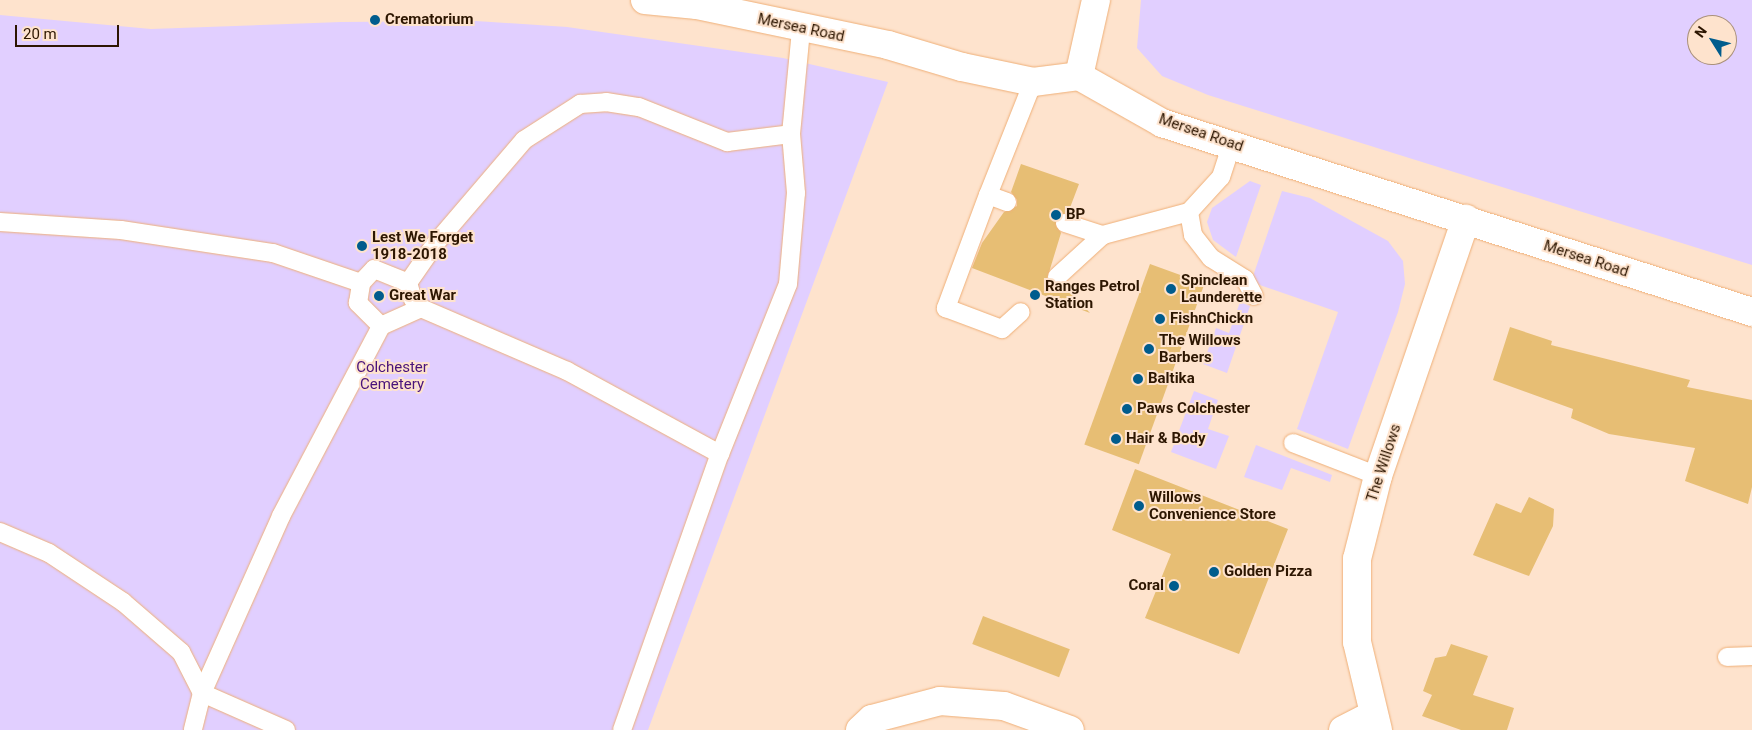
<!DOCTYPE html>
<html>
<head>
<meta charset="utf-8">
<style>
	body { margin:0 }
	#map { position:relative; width:1752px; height:730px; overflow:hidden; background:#fee3cd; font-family:Roboto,sans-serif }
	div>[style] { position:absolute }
	.green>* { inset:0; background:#e1cfff }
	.building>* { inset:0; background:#e7be74; transform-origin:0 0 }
	.roads { filter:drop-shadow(0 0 1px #efaf77) drop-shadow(0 0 1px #efaf77) }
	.service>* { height:18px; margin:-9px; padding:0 9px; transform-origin:9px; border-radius:9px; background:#fff }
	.minor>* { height:28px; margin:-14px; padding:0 14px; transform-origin:14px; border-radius:14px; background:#fff }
	.tertiary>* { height:28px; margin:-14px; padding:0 14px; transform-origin:14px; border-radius:14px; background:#fff }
	.secondary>* { height:28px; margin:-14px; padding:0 14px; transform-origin:14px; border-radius:14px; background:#fff }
	.dots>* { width:14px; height:14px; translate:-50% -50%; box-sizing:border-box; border:2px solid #fee3cd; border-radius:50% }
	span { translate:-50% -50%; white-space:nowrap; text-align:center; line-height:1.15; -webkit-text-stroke:4px #fee3cd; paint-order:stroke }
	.poi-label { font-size:15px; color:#2d1601; font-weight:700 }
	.left { translate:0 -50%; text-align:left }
	.right { translate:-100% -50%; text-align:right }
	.street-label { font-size:15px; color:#2d1601 }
	.park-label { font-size:15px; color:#49137b }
	.north { position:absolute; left:1687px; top:15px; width:50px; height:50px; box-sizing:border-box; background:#fee3cd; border:1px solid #aa917b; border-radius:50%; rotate:306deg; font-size:14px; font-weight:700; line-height:20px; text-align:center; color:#2d1601 }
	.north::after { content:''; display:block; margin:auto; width:18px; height:22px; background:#005c8d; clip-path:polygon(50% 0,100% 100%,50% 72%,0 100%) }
	.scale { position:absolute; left:15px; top:25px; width:104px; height:22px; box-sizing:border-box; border:2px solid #2d1601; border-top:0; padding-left:6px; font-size:15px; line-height:18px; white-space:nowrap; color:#2d1601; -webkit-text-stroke:4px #fee3cd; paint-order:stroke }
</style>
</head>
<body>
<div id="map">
	<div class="green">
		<div style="clip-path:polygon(evenodd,1141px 0,1752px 0,1752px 265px,1208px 95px,1162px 76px,1137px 48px,1141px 0,1697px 25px,1727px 25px,1727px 55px,1697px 55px,1697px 25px)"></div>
		<div style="clip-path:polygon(0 15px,151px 29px,341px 22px,476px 21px,567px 27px,783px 58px,888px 82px,648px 730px,0 730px)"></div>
		<div style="clip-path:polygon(1250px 181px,1261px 185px,1236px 257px,1213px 240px,1207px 222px,1212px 208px)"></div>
		<div style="clip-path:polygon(1282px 191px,1310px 198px,1388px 241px,1403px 261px,1405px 284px,1398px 312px,1348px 449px,1297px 429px,1338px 312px,1251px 282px)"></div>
		<div style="clip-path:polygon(1240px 302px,1250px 306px,1227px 373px,1203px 364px,1216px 328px,1229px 333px)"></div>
		<div style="clip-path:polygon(1194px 391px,1218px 400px,1208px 429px,1229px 436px,1216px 469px,1171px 452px)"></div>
		<div style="clip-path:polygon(1256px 445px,1332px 475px,1330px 482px,1291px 468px,1282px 490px,1244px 477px)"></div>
	</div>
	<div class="building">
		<div style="clip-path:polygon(1021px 164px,1079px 184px,1068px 213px,1055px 219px,1061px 233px,1047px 279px,1053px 287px,1064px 285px,1090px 313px,972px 268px,982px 243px,1004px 212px,1017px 206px,1017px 200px,1011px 192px)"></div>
		<div style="left:1150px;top:264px;width:58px;height:192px;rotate:20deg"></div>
		<div style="clip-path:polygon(1510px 327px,1552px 341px,1551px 345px,1690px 380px,1687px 387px,1752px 400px,1752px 487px,1748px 504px,1685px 481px,1695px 448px,1609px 434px,1571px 418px,1573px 409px,1493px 380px)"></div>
		<div style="clip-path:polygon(1135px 469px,1288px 529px,1239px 654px,1145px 618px,1171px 554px,1112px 530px)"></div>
		<div style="clip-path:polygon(1529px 497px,1554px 509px,1553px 526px,1529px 576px,1473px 555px,1496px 503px,1521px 513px)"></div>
		<div style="left:983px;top:616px;width:93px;height:30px;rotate:21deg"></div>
		<div style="clip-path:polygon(1451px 644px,1488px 656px,1473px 695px,1514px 708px,1507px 730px,1461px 730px,1422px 716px,1432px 695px,1423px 691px,1435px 658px,1446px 656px)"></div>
	</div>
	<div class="roads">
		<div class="service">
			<div style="left:988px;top:195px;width:121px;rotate:110.4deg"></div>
			<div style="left:946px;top:308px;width:60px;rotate:20.6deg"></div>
			<div style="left:1002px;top:329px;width:25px;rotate:-42deg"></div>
			<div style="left:1007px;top:202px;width:20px;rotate:-160deg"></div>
			<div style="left:988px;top:195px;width:122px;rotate:-68.3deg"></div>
			<div style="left:1189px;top:212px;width:23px;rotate:80deg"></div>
			<div style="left:1193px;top:235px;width:29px;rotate:52deg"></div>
			<div style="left:1211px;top:258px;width:40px;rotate:32deg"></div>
			<div style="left:1245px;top:279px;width:19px;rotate:62deg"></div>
			<div style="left:0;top:222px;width:121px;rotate:3.8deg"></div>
			<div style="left:121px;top:230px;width:154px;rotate:8.6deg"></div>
			<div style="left:273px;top:253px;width:93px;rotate:18.8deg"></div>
			<div style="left:1065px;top:223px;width:40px;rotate:18deg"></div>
			<div style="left:1103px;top:235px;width:89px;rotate:-15deg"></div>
			<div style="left:1189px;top:212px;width:47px;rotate:-47.6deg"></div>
			<div style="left:1221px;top:177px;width:35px;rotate:-72deg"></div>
			<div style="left:374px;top:269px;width:37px;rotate:22deg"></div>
			<div style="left:408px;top:283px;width:17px;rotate:73deg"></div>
			<div style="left:413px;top:299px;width:12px;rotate:48deg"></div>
			<div style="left:421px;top:308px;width:44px;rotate:155.8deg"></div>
			<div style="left:381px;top:326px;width:33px;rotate:-135deg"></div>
			<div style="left:358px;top:303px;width:20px;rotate:-81deg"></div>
			<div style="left:361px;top:283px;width:19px;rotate:-47deg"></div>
			<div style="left:1057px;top:277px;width:62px;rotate:-42.4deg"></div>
			<div style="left:408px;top:283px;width:47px;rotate:-55.3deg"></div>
			<div style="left:435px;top:244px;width:137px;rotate:-49.4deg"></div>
			<div style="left:524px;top:140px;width:67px;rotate:-32.7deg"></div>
			<div style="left:580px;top:104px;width:26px;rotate:-4deg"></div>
			<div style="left:606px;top:102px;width:33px;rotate:9deg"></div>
			<div style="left:639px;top:107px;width:95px;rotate:21.7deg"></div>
			<div style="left:727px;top:142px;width:64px;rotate:-7.1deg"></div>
			<div style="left:421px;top:308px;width:159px;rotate:23.3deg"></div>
			<div style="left:567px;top:371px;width:174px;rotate:28.5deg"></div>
			<div style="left:1293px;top:443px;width:91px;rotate:21.2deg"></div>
			<div style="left:0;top:532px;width:53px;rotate:23.2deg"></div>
			<div style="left:49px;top:553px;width:89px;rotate:33.5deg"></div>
			<div style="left:123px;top:602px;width:77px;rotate:40.8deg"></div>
			<div style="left:181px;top:652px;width:46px;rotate:62.9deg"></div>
			<div style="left:202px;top:693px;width:38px;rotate:104deg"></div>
			<div style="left:1727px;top:657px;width:25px;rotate:-2deg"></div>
			<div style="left:286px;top:730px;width:92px;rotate:-156.2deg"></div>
			<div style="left:202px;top:693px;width:194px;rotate:-65.9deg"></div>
			<div style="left:281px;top:516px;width:215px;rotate:-62.2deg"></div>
			<div style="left:622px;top:730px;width:293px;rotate:-70.5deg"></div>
			<div style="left:720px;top:454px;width:183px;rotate:-68.2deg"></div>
			<div style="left:788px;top:284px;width:91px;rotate:-85deg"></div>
			<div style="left:796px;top:193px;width:59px;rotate:-94.8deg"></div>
			<div style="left:791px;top:134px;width:104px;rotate:-84.5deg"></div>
		</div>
		<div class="minor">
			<div style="left:860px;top:730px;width:16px;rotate:-43deg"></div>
			<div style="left:872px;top:719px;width:70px;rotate:-14.8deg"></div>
			<div style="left:940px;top:701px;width:64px;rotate:4.5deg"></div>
			<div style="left:1004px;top:706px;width:70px;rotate:20deg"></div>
			<div style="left:1343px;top:730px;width:34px;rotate:-27deg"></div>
			<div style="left:1378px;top:730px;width:90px;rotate:-103.4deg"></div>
			<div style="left:1357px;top:642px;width:83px;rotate:-90deg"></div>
			<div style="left:1357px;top:559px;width:86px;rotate:-75.8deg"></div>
			<div style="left:1378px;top:476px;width:272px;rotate:-71.1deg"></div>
		</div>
		<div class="tertiary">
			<div style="left:1079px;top:76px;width:78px;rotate:-77.4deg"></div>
		</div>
		<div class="secondary">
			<div style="left:645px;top:0;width:52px;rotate:5.5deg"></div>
			<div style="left:697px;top:5px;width:195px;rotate:11.8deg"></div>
			<div style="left:888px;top:45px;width:77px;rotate:16.6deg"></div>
			<div style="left:962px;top:67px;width:73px;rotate:11.9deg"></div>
			<div style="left:1033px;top:82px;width:46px;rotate:-7.4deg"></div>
			<div style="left:1079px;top:76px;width:95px;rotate:29.5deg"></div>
			<div style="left:1162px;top:123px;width:620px;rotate:17.76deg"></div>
		</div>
	</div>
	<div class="dots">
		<div style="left:375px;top:20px;background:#005c8d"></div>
		<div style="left:1056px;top:215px;background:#005c8d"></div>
		<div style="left:362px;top:246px;background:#005c8d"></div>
		<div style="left:1171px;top:289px;background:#005c8d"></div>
		<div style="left:1035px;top:295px;background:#005c8d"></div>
		<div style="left:379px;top:296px;background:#005c8d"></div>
		<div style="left:1160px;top:319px;background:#005c8d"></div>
		<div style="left:1149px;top:349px;background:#005c8d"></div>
		<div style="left:1138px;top:379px;background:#005c8d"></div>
		<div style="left:1127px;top:409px;background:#005c8d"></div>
		<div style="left:1116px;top:439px;background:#005c8d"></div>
		<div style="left:1139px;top:506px;background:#005c8d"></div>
		<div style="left:1214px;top:572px;background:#005c8d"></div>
		<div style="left:1174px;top:586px;background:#005c8d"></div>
	</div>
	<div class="poi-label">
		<span class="left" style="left:385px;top:20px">Crematorium</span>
		<span class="left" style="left:1066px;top:215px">BP</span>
		<span class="left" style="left:372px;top:246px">Lest We Forget<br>1918-2018</span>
		<span class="left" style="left:1181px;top:289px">Spinclean<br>Launderette</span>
		<span class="left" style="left:1045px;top:295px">Ranges Petrol<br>Station</span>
		<span class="left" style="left:389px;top:296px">Great War</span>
		<span class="left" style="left:1170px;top:319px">FishnChickn</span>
		<span class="left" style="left:1159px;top:349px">The Willows<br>Barbers</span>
		<span class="left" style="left:1148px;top:379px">Baltika</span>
		<span class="left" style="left:1137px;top:409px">Paws Colchester</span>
		<span class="left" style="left:1126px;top:439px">Hair &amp; Body</span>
		<span class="left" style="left:1149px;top:506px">Willows<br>Convenience Store</span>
		<span class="left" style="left:1224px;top:572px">Golden Pizza</span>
		<span class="right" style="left:1164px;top:586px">Coral</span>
	</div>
	<div class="street-label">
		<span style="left:801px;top:28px;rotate:12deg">Mersea Road</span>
		<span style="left:1201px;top:133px;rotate:19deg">Mersea Road</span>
		<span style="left:1586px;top:259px;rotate:18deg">Mersea Road</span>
		<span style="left:1384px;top:463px;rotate:-72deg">The Willows</span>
	</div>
	<div class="park-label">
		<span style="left:392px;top:376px">Colchester<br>Cemetery</span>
	</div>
	<div class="north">N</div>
	<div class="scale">20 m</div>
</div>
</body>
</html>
